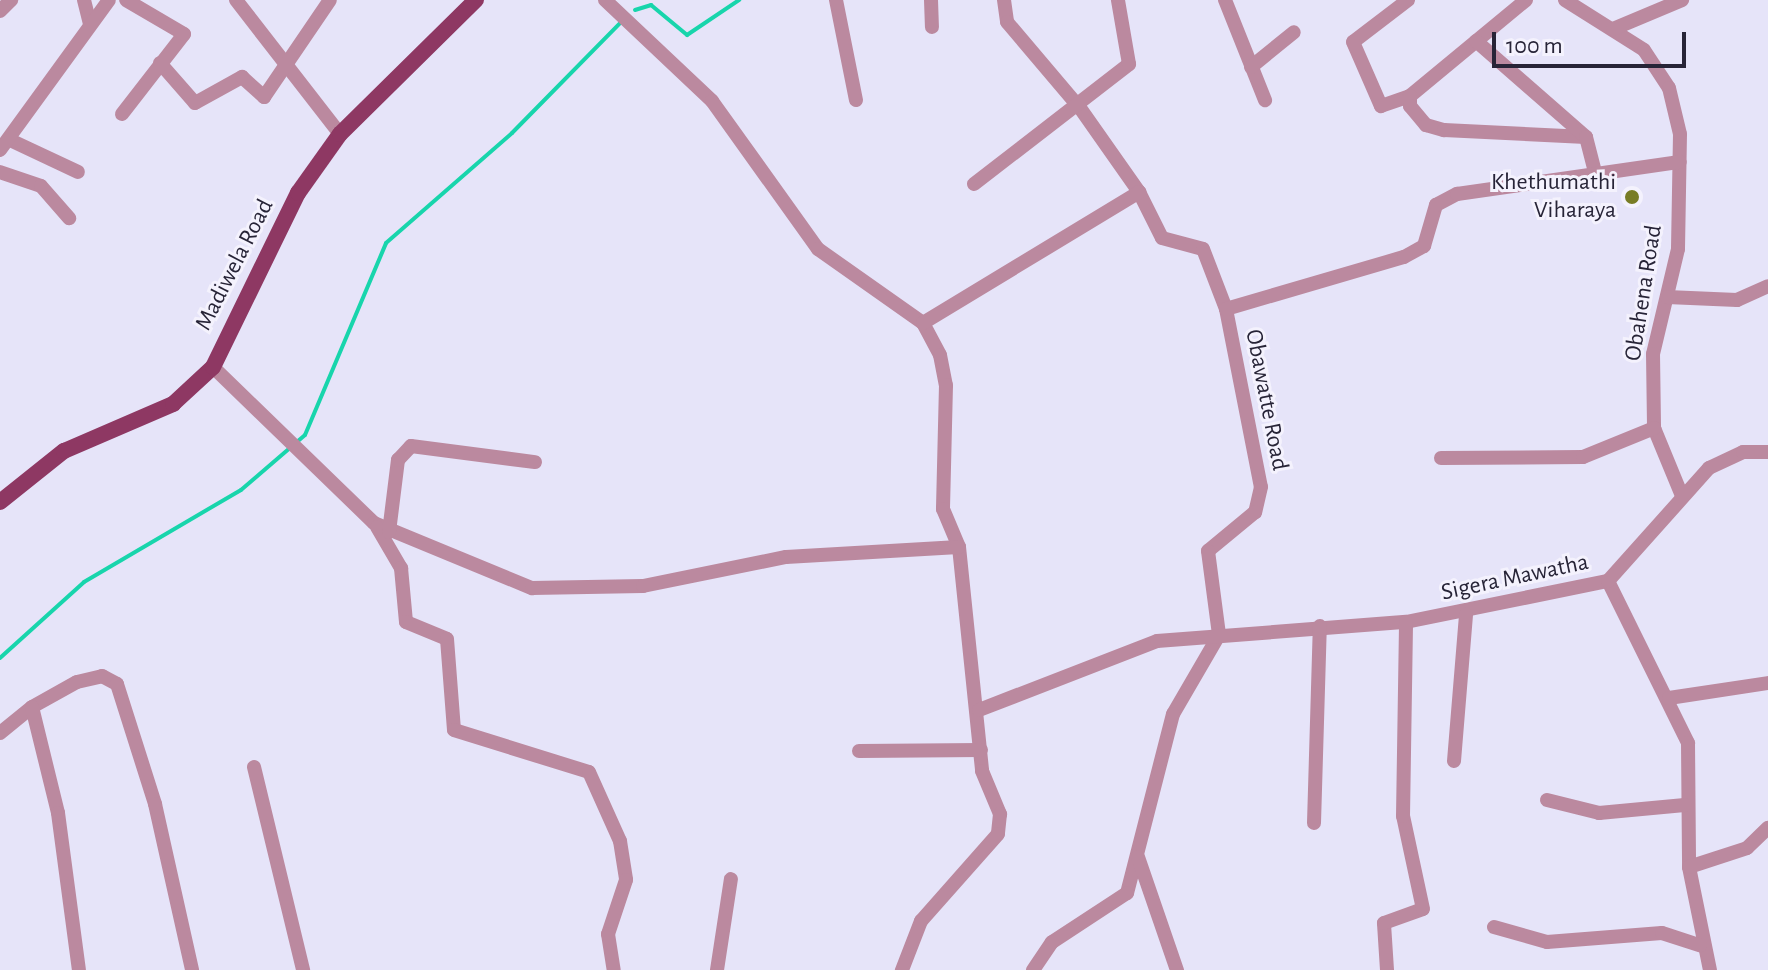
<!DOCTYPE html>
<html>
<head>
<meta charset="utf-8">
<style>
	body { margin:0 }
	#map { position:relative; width:1768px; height:970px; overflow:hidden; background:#e6e4f9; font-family:"Alegreya Sans",sans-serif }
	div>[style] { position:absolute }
	.stream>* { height:4px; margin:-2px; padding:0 2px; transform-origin:2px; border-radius:2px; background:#18d5ac }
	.minor>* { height:14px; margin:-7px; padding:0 7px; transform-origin:7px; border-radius:7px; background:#bb899f }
	.major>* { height:16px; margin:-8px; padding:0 8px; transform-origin:8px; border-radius:8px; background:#8e3863 }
	.dots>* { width:22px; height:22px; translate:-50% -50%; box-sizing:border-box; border:4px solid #f4f2fd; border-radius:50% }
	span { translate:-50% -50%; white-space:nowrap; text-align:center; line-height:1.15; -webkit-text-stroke:6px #f4f2fd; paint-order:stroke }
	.poi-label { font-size:24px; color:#272437 }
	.right { translate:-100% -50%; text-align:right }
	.street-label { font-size:24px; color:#272437 }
	.scale { position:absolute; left:1492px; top:32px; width:194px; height:36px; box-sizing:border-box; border:4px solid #272437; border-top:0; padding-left:10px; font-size:24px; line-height:28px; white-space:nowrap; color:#272437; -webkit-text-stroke:6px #f4f2fd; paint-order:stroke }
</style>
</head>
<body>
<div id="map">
	<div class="stream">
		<div style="left:635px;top:10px;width:17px;rotate:-17deg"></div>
		<div style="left:651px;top:5px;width:47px;rotate:39.8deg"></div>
		<div style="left:687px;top:35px;width:63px;rotate:-33.9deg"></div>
		<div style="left:0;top:658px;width:113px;rotate:-42.1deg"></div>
		<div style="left:84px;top:582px;width:182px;rotate:-30.4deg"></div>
		<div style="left:241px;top:490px;width:84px;rotate:-40.7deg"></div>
		<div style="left:305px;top:435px;width:208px;rotate:-67.1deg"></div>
		<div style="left:386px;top:243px;width:167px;rotate:-41.1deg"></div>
		<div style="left:512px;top:133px;width:158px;rotate:-45.5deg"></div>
	</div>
	<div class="minor">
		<div style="left:84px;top:0;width:25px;rotate:76deg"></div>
		<div style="left:236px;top:0;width:170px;rotate:52.2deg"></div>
		<div style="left:605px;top:0;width:147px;rotate:43.3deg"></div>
		<div style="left:712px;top:101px;width:182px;rotate:54.4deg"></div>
		<div style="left:818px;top:249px;width:128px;rotate:35.2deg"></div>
		<div style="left:923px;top:323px;width:36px;rotate:62deg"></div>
		<div style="left:940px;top:355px;width:31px;rotate:79deg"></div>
		<div style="left:946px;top:385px;width:124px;rotate:91.4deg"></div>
		<div style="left:943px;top:509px;width:41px;rotate:67.2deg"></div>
		<div style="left:959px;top:547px;width:225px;rotate:84.1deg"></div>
		<div style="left:982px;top:771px;width:47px;rotate:67.3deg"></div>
		<div style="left:1000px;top:814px;width:20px;rotate:96deg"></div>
		<div style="left:998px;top:834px;width:116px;rotate:131.5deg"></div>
		<div style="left:921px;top:921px;width:53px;rotate:111.2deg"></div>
		<div style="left:836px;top:0;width:102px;rotate:78.7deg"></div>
		<div style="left:931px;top:0;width:27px;rotate:88deg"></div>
		<div style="left:1004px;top:0;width:22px;rotate:82deg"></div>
		<div style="left:1007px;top:22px;width:113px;rotate:49.7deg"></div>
		<div style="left:1080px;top:108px;width:103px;rotate:54.9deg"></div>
		<div style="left:1139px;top:192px;width:51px;rotate:63.4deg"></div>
		<div style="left:1162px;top:238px;width:42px;rotate:15deg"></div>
		<div style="left:1203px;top:249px;width:64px;rotate:69deg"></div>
		<div style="left:1226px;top:309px;width:181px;rotate:78.9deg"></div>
		<div style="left:1261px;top:487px;width:26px;rotate:103deg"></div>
		<div style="left:1255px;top:512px;width:61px;rotate:140.3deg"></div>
		<div style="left:1208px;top:551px;width:85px;rotate:82.5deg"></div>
		<div style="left:1219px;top:635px;width:91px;rotate:120.2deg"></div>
		<div style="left:1173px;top:714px;width:185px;rotate:104.4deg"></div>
		<div style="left:1127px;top:893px;width:90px;rotate:146.8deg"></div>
		<div style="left:1052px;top:942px;width:34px;rotate:124deg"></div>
		<div style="left:1225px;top:0;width:108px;rotate:68.2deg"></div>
		<div style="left:1408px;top:0;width:69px;rotate:142.6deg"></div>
		<div style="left:1353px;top:42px;width:70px;rotate:66.4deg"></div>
		<div style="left:1381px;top:106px;width:31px;rotate:-19deg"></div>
		<div style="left:1526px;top:0;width:151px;rotate:140.4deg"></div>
		<div style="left:1410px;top:96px;width:10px;rotate:90deg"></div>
		<div style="left:1410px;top:106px;width:25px;rotate:50deg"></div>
		<div style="left:1426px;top:125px;width:19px;rotate:16deg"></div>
		<div style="left:1444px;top:130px;width:142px;rotate:2.8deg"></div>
		<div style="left:1565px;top:0;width:93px;rotate:32.3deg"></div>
		<div style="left:1644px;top:50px;width:45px;rotate:56.7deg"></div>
		<div style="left:1669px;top:88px;width:47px;rotate:76.6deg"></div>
		<div style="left:1680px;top:134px;width:115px;rotate:91deg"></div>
		<div style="left:1678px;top:249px;width:108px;rotate:103.4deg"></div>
		<div style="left:1653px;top:354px;width:74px;rotate:89.2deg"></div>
		<div style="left:1654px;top:428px;width:74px;rotate:67.6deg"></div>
		<div style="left:0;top:11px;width:16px;rotate:-45deg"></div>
		<div style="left:1613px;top:29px;width:75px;rotate:-22.8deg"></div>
		<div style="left:1476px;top:41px;width:146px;rotate:41.1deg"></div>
		<div style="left:1586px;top:137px;width:40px;rotate:75.6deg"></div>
		<div style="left:160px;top:63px;width:53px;rotate:48.8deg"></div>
		<div style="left:195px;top:103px;width:54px;rotate:-29deg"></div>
		<div style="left:242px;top:77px;width:30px;rotate:42deg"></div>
		<div style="left:264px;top:97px;width:117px;rotate:-55.8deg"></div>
		<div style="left:1251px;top:67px;width:55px;rotate:-39.1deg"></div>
		<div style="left:122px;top:114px;width:101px;rotate:-52.2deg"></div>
		<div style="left:184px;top:34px;width:67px;rotate:-149.6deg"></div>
		<div style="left:10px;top:140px;width:75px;rotate:25.2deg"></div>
		<div style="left:0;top:150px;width:185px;rotate:-54deg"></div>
		<div style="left:0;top:172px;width:43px;rotate:18.9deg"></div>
		<div style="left:41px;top:186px;width:43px;rotate:48.8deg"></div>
		<div style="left:974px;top:184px;width:196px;rotate:-37.7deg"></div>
		<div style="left:1129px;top:64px;width:65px;rotate:-99.8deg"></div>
		<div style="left:1667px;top:297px;width:70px;rotate:2.5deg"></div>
		<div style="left:1737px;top:300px;width:34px;rotate:-24deg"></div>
		<div style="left:1226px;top:309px;width:185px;rotate:-16.3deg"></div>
		<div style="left:1404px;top:257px;width:23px;rotate:-29deg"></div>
		<div style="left:1424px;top:246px;width:43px;rotate:-73.7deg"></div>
		<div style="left:1436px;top:205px;width:24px;rotate:-28deg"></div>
		<div style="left:1457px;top:194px;width:225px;rotate:-8.2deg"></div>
		<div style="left:923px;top:323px;width:253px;rotate:-31.2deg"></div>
		<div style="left:213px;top:367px;width:224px;rotate:44.1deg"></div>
		<div style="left:374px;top:523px;width:171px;rotate:22.4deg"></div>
		<div style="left:532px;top:588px;width:111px;rotate:-1deg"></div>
		<div style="left:643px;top:586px;width:146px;rotate:-11.5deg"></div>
		<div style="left:786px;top:557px;width:173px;rotate:-3.3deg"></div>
		<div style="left:1441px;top:458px;width:142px;rotate:-0.4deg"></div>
		<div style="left:1583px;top:457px;width:77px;rotate:-22.2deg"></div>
		<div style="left:377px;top:527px;width:48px;rotate:59.7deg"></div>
		<div style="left:401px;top:568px;width:54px;rotate:84.7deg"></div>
		<div style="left:406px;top:622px;width:44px;rotate:22.5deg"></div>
		<div style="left:447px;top:639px;width:91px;rotate:85.6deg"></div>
		<div style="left:454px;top:730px;width:141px;rotate:17.3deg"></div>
		<div style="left:589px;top:772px;width:76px;rotate:65.8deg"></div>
		<div style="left:620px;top:841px;width:39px;rotate:81deg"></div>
		<div style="left:626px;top:880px;width:57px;rotate:108.4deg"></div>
		<div style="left:608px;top:934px;width:36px;rotate:81deg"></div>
		<div style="left:389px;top:532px;width:73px;rotate:-82.9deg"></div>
		<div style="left:398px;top:460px;width:19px;rotate:-47deg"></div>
		<div style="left:411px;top:446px;width:125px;rotate:7.4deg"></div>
		<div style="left:1608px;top:581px;width:181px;rotate:63.7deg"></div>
		<div style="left:1688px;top:743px;width:124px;rotate:89.5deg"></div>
		<div style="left:1689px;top:867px;width:105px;rotate:78.5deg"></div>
		<div style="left:1669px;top:698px;width:100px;rotate:-8.6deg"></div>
		<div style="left:32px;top:707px;width:51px;rotate:-29.1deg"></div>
		<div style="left:77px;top:682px;width:26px;rotate:-13deg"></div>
		<div style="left:102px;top:676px;width:17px;rotate:28deg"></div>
		<div style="left:117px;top:684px;width:126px;rotate:72.4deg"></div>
		<div style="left:155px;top:804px;width:170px;rotate:77.4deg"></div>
		<div style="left:979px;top:710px;width:191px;rotate:-21.2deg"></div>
		<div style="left:1157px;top:641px;width:250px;rotate:-4.4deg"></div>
		<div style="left:1406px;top:622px;width:206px;rotate:-11.5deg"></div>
		<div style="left:1608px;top:581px;width:152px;rotate:-48.2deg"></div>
		<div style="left:1709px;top:468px;width:38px;rotate:-25deg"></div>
		<div style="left:1743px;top:452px;width:25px"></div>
		<div style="left:0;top:733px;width:41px;rotate:-39.1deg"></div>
		<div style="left:32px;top:707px;width:109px;rotate:76.2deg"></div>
		<div style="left:58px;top:813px;width:158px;rotate:82.4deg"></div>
		<div style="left:859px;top:751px;width:122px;rotate:-0.5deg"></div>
		<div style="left:1454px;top:761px;width:147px;rotate:-85.3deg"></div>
		<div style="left:254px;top:767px;width:209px;rotate:76.4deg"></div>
		<div style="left:1547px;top:800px;width:54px;rotate:14deg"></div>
		<div style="left:1599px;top:813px;width:86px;rotate:-5.3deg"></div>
		<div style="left:1314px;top:823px;width:197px;rotate:-88.3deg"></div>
		<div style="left:1138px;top:857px;width:120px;rotate:71deg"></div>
		<div style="left:1689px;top:867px;width:61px;rotate:-18.1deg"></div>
		<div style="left:1747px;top:848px;width:29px;rotate:-44deg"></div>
		<div style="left:1494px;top:927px;width:55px;rotate:15.8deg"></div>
		<div style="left:1547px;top:942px;width:115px;rotate:-4.5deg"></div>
		<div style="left:1662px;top:933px;width:40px;rotate:18deg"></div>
		<div style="left:717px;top:970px;width:92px;rotate:-81.3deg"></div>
		<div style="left:1387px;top:970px;width:47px;rotate:-93.7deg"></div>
		<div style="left:1384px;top:923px;width:41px;rotate:-19.7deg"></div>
		<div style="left:1423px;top:909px;width:95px;rotate:-102.1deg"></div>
		<div style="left:1403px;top:816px;width:194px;rotate:-89.1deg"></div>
	</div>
	<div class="major">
		<div style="left:0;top:502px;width:82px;rotate:-38.6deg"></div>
		<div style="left:64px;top:451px;width:119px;rotate:-23.3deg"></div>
		<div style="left:173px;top:404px;width:54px;rotate:-42.8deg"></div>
		<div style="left:213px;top:367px;width:194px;rotate:-64deg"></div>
		<div style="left:298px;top:193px;width:72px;rotate:-54.6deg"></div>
		<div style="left:340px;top:134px;width:191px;rotate:-44.6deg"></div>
	</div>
	<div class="dots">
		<div style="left:1632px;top:197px;background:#787c25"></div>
	</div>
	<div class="poi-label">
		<span class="right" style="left:1616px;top:197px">Khethumathi<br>Viharaya</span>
	</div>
	<div class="street-label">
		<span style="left:235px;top:265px;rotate:-63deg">Madiwela Road</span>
		<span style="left:1644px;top:293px;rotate:-81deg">Obahena Road</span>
		<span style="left:1266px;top:400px;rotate:79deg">Obawatte Road</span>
		<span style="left:1515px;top:578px;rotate:-12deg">Sigera Mawatha</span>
	</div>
	<div class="scale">100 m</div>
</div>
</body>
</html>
